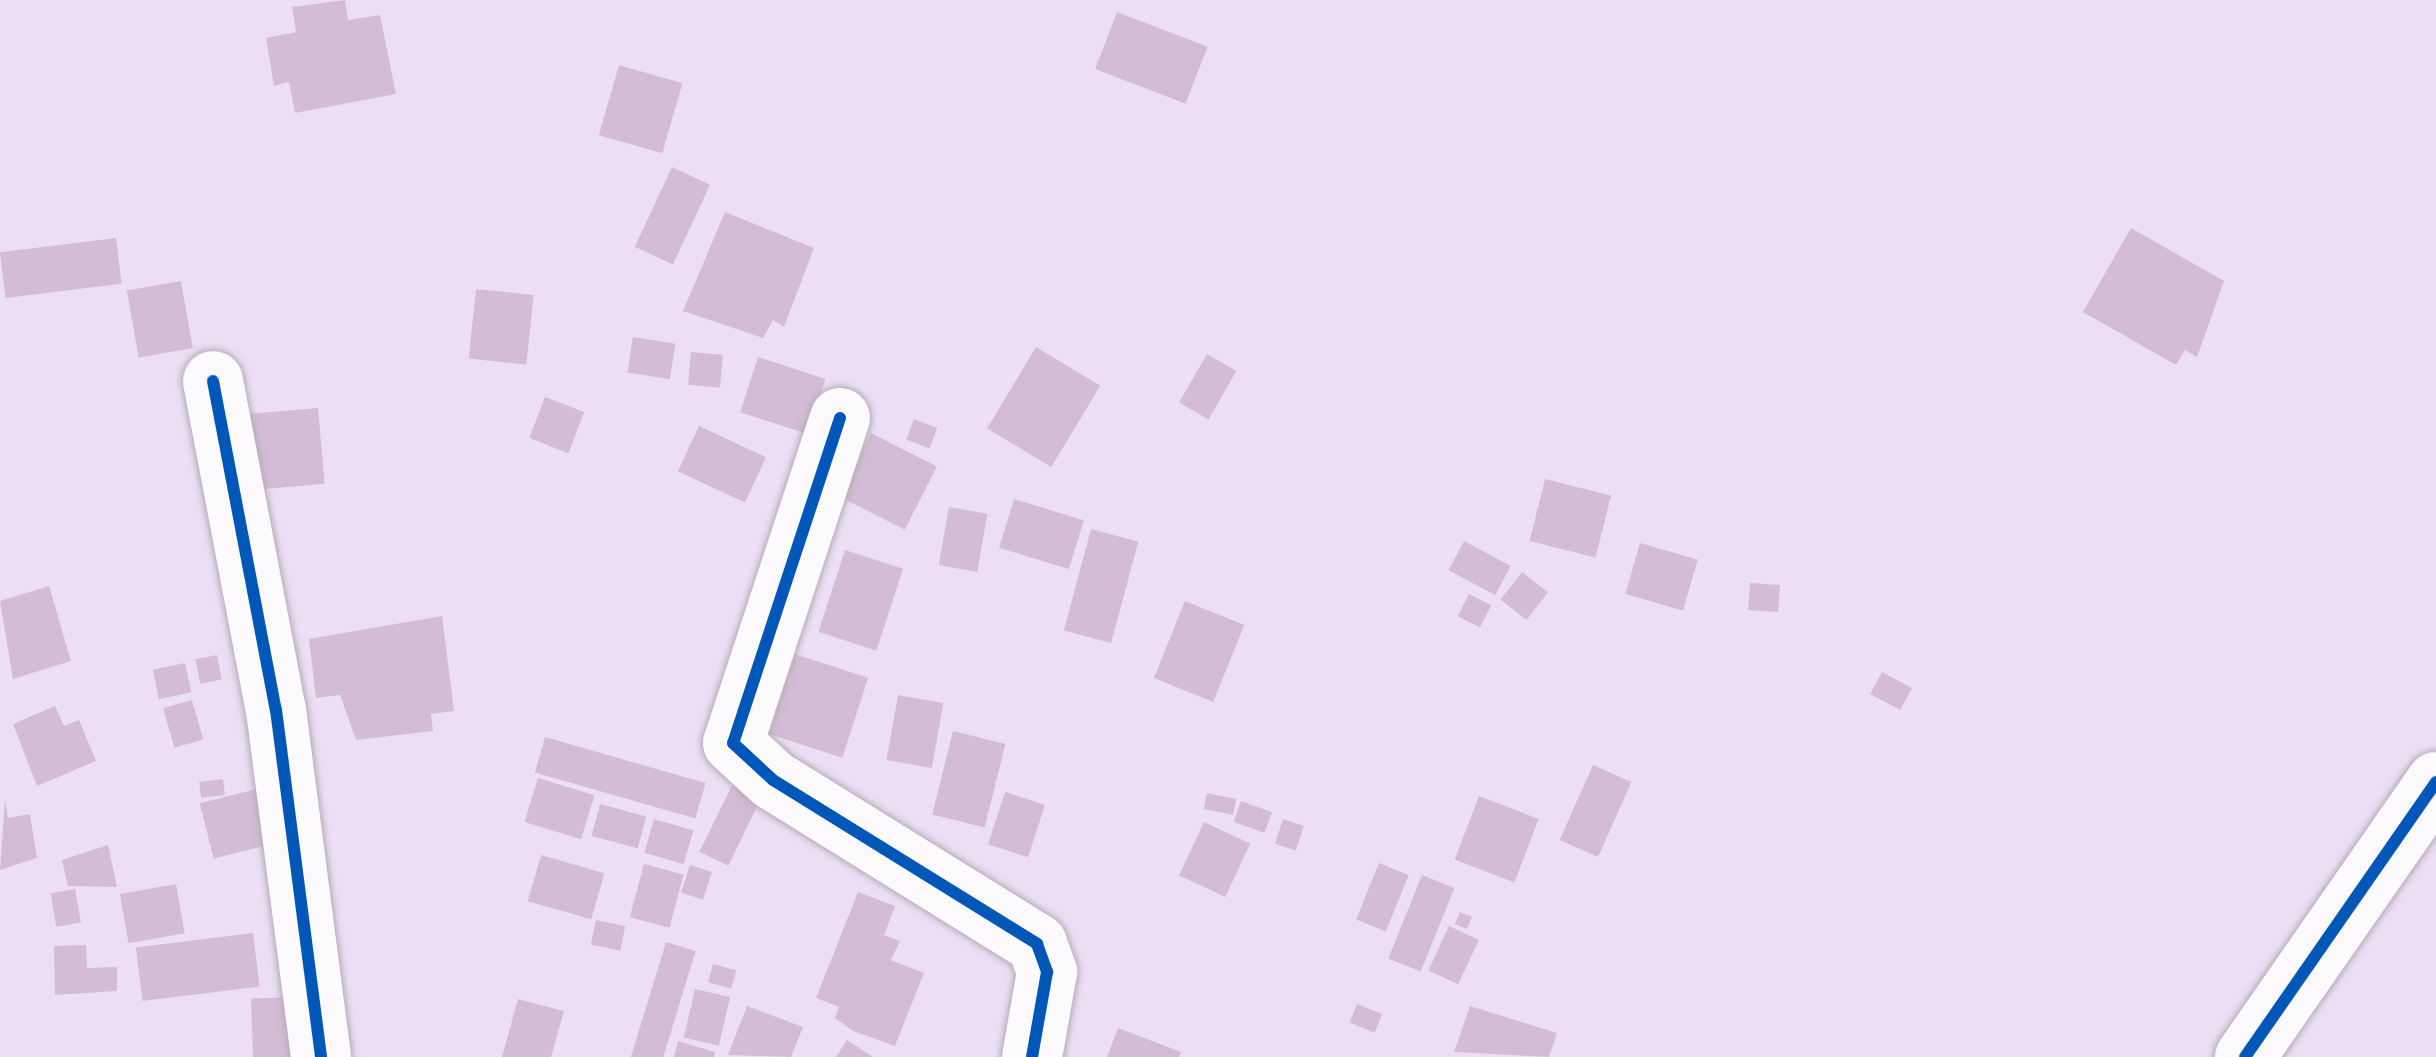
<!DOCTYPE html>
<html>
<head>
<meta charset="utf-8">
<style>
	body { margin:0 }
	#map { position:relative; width:2436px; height:1057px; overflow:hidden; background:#ecdff4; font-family:"Exo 2",sans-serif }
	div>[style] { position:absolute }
	.building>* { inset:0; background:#d4bdd4; transform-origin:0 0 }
	.roads { filter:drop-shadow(0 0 3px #b6abbc) drop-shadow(0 0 3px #b6abbc) }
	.street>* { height:60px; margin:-30px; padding:0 30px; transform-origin:30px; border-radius:30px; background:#fcfafd }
	.cycleway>* { height:12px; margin:-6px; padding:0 6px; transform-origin:6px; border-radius:6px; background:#0057b8 }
	span { translate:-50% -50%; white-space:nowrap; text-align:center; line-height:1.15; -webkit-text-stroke:10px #efd7fc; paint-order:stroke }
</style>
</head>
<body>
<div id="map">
	<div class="building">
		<div style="clip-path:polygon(345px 0,348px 20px,380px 15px,396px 94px,295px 113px,289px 82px,274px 86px,266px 38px,296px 32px,292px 7px)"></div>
		<div style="left:1117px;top:12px;width:97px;height:61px;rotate:21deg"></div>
		<div style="left:619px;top:65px;width:66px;height:73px;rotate:16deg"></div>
		<div style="left:672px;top:167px;width:42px;height:88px;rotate:25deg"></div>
		<div style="clip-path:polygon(725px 212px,814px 248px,784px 327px,773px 320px,763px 338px,683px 311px)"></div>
		<div style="clip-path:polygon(2131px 228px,2224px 281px,2197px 357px,2185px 350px,2176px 365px,2083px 312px)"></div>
		<div style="left:116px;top:238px;width:46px;height:117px;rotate:83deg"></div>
		<div style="left:181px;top:281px;width:68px;height:55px;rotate:80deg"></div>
		<div style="left:476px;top:289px;width:58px;height:70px;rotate:6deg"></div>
		<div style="left:633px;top:337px;width:43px;height:36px;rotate:9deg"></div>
		<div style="left:1036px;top:347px;width:75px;height:95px;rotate:31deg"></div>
		<div style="left:691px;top:352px;width:32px;height:33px;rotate:5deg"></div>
		<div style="left:1207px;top:354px;width:34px;height:56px;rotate:30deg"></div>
		<div style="left:758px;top:357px;width:71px;height:58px;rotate:18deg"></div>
		<div style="left:545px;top:397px;width:42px;height:44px;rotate:21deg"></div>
		<div style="left:318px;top:408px;width:76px;height:72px;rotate:85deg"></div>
		<div style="left:914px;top:419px;width:25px;height:22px;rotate:21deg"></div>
		<div style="left:699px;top:426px;width:74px;height:50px;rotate:25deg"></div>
		<div style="left:871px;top:433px;width:74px;height:71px;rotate:27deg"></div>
		<div style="left:1545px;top:479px;width:68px;height:64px;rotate:14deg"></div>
		<div style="left:1014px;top:499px;width:73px;height:51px;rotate:17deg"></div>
		<div style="left:949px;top:507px;width:39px;height:59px;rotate:10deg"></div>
		<div style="left:1091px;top:529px;width:49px;height:105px;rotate:15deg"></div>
		<div style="left:1464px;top:541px;width:53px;height:33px;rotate:28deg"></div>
		<div style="left:1640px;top:543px;width:60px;height:53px;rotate:16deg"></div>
		<div style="left:845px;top:550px;width:61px;height:86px;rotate:18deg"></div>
		<div style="left:1522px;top:572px;width:33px;height:35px;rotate:38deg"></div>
		<div style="left:1750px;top:583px;width:30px;height:27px;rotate:4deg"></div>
		<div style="clip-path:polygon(49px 586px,71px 661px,13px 679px,0 601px)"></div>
		<div style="left:1469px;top:594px;width:25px;height:25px;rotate:27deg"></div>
		<div style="left:1185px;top:601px;width:64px;height:83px;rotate:22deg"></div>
		<div style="clip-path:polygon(442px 616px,454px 711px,431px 714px,433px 731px,356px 740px,340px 695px,316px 698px,309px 639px)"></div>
		<div style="left:795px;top:654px;width:77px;height:84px;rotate:18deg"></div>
		<div style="left:217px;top:655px;width:25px;height:22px;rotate:79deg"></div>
		<div style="left:185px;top:663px;width:30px;height:33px;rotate:78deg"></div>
		<div style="left:1882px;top:672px;width:34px;height:25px;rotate:28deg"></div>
		<div style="left:898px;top:695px;width:46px;height:66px;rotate:10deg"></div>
		<div style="left:192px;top:700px;width:41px;height:30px;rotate:74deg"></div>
		<div style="clip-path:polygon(55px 706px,64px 726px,79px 720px,96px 761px,37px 786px,13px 724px)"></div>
		<div style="left:953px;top:731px;width:54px;height:86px;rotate:14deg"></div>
		<div style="left:545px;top:737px;width:167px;height:37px;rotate:16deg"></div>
		<div style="left:1593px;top:765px;width:42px;height:82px;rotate:24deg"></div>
		<div style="left:538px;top:778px;width:59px;height:46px;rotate:17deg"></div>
		<div style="left:223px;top:779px;width:16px;height:24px;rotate:83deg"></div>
		<div style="left:735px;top:779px;width:32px;height:81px;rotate:26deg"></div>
		<div style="left:257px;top:789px;width:57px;height:59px;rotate:76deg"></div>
		<div style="left:1005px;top:792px;width:42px;height:55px;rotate:18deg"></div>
		<div style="left:1207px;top:793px;width:30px;height:16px;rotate:12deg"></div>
		<div style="left:1479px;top:796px;width:64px;height:68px;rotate:21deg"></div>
		<div style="clip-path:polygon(5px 800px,8px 818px,30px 814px,37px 858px,0 870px)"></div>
		<div style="left:1241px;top:801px;width:33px;height:22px;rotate:20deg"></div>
		<div style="left:600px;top:804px;width:48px;height:33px;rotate:15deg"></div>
		<div style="left:654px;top:819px;width:41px;height:35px;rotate:16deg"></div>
		<div style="left:1283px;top:819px;width:22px;height:26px;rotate:18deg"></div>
		<div style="left:1204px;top:822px;width:51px;height:59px;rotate:25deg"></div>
		<div style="clip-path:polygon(108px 845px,117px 887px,68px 886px,62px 860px)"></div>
		<div style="left:541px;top:855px;width:66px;height:48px;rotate:16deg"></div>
		<div style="left:1379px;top:863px;width:32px;height:61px;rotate:22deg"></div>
		<div style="left:644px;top:864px;width:41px;height:55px;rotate:15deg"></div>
		<div style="left:690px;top:865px;width:23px;height:29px;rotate:18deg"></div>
		<div style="left:1422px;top:875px;width:35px;height:90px;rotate:22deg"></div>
		<div style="left:176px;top:884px;width:50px;height:57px;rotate:80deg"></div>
		<div style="left:75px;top:889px;width:34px;height:25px;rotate:80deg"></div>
		<div style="clip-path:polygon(858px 892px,895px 906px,884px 935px,900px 941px,891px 960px,924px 973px,895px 1046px,853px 1031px,835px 1018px,839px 1007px,816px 998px)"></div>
		<div style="left:1460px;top:912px;width:13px;height:13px;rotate:23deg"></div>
		<div style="left:596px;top:920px;width:30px;height:25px;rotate:12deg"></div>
		<div style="left:1449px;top:926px;width:33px;height:49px;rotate:25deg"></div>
		<div style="left:253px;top:933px;width:54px;height:118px;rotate:83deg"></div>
		<div style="left:666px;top:942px;width:31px;height:120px;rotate:17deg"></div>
		<div style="clip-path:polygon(86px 945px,87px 968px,117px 967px,117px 991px,55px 995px,54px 946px)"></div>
		<div style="left:713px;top:964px;width:24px;height:19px;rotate:15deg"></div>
		<div style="left:695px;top:989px;width:36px;height:50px;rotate:13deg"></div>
		<div style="left:299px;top:997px;width:60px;height:48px;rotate:88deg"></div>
		<div style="clip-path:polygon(518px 999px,564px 1011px,551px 1057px,502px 1057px)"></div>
		<div style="left:1357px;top:1004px;width:27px;height:20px;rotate:22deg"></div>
		<div style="clip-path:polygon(747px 1006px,803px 1027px,791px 1057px,728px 1055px)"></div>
		<div style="clip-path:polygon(1470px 1006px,1557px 1033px,1549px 1057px,1454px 1052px)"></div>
		<div style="clip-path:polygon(1118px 1028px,1181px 1052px,1179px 1057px,1107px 1057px)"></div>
		<div style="clip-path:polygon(847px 1040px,873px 1057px,836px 1057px)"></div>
		<div style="clip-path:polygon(678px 1041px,715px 1052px,714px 1057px,674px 1057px)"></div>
	</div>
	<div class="roads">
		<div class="street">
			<div style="left:213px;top:381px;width:335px;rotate:79.2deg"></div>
			<div style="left:276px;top:710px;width:350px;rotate:82.6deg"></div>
			<div style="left:840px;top:418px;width:342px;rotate:108.2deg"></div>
			<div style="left:733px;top:743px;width:54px;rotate:42.8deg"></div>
			<div style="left:773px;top:780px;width:311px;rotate:31.8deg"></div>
			<div style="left:1037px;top:944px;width:30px;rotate:70deg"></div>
			<div style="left:1047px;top:972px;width:86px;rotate:100deg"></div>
			<div style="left:2245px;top:1057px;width:335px;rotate:-55.2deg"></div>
		</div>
	</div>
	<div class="cycleway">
		<div style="left:213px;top:381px;width:335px;rotate:79.2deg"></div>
		<div style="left:276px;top:710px;width:350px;rotate:82.6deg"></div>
		<div style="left:840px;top:418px;width:342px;rotate:108.2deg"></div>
		<div style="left:733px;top:743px;width:54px;rotate:42.8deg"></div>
		<div style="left:773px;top:780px;width:311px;rotate:31.8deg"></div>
		<div style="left:1037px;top:944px;width:30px;rotate:70deg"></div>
		<div style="left:1047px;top:972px;width:86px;rotate:100deg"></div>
		<div style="left:2245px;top:1057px;width:335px;rotate:-55.2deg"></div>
	</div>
</div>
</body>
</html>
